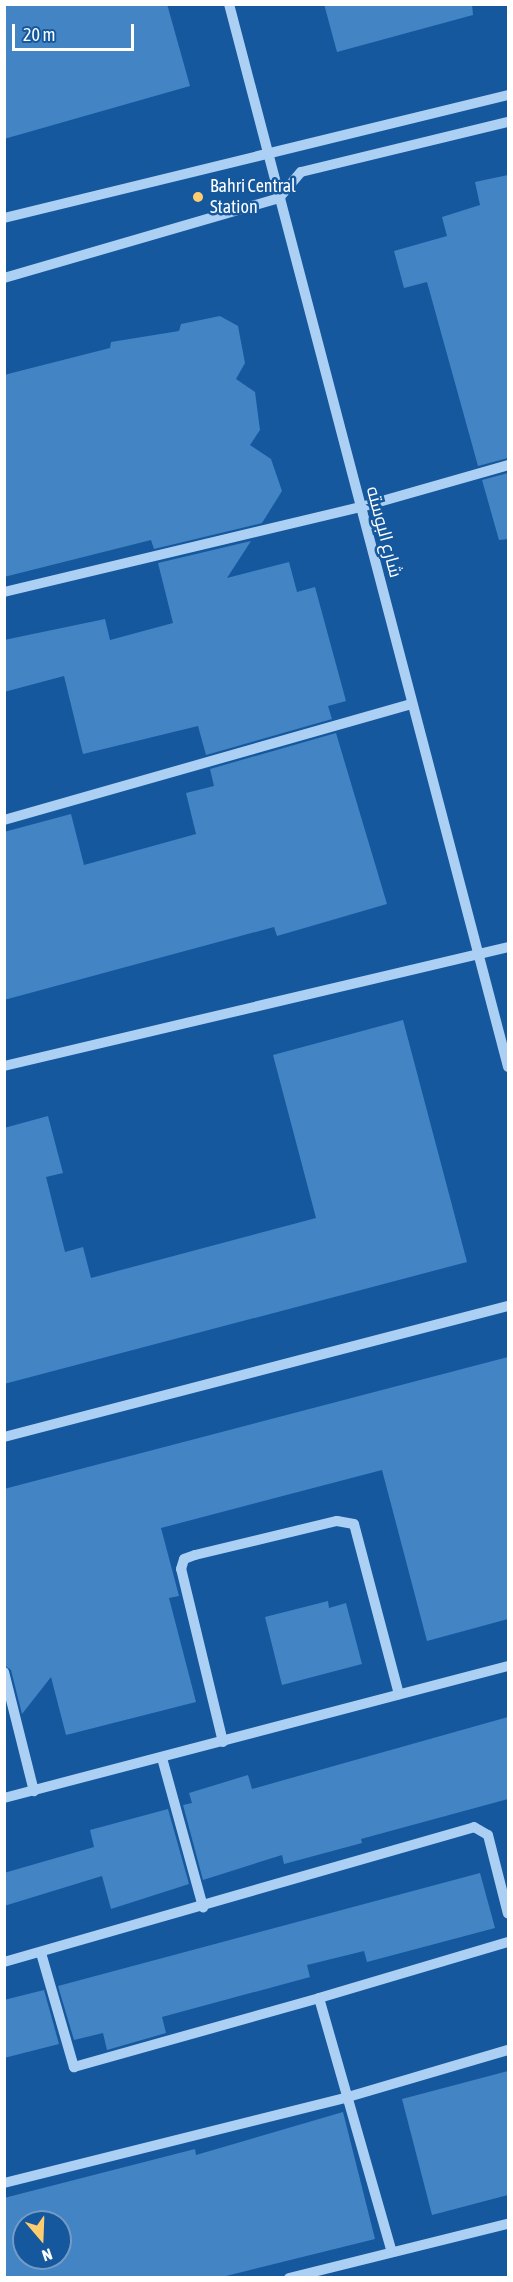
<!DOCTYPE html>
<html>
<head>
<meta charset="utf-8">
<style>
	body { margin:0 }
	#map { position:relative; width:513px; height:2282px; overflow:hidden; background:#15589d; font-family:"Asap Condensed",Cairo,sans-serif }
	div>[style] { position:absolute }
	.building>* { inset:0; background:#4384c5 }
	.minor>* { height:10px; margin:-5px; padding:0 5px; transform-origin:5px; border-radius:5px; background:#acd0f3 }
	.dots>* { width:16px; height:16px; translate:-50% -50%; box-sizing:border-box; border:3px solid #15589d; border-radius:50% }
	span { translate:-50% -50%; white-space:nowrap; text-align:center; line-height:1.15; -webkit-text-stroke:5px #15589d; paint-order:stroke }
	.poi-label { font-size:18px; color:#fff }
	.left { translate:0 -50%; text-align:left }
	.street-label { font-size:18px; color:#fff }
	.frame { position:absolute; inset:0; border:6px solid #fff; pointer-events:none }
	.north { position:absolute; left:12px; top:2210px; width:60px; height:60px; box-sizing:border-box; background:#15589d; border:2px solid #739bc4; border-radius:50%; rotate:161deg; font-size:16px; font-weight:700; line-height:24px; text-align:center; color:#fff }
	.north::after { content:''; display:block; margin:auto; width:21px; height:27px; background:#ffcd6e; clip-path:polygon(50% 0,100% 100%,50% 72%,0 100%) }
	.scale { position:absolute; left:12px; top:24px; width:122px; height:27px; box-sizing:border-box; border:3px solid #fff; border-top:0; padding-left:8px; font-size:18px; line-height:21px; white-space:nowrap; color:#fff; -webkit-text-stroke:4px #15589d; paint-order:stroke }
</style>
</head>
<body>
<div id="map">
	<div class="building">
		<div style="clip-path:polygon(4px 4px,167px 4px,190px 86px,4px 139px)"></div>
		<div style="clip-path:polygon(324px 4px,472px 4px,473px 15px,337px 52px)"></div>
		<div style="clip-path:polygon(508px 175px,508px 458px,478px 466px,427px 282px,404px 288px,394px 251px,447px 236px,442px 217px,480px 205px,475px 182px)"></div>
		<div style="clip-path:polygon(220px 316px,238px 326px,245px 363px,236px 379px,255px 392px,260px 430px,250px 445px,271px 459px,282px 491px,262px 523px,154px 549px,151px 540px,4px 577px,4px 375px,110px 348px,111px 342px,179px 331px,181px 324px)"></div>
		<div style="clip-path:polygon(508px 473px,508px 539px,499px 540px,482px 480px)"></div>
		<div style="clip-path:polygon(251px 541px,227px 578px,289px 562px,297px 592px,315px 587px,346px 701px,328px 706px,332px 719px,206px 755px,198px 726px,83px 754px,64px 676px,4px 692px,4px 640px,105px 619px,110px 640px,173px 623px,158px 563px)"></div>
		<div style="clip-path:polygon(336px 733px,387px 904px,277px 936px,274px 927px,4px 1000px,4px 832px,71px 814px,84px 865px,196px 834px,186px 793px,214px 786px,210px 769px)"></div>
		<div style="clip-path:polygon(403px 1020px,467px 1262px,4px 1384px,4px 1128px,48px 1116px,63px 1173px,46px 1177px,65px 1252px,83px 1247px,91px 1278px,316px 1218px,273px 1055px)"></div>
		<div style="clip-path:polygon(508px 1357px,508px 1619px,427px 1641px,382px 1470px,161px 1528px,179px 1596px,169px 1598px,196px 1702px,66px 1735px,51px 1677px,22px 1714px,11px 1670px,4px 1665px,4px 1489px)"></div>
		<div style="clip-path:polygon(328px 1601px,329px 1608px,346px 1603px,362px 1664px,282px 1685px,265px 1617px)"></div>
		<div style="clip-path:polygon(508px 1717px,508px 1799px,361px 1839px,362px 1843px,284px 1864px,282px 1855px,203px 1880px,183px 1805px,192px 1803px,189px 1793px,248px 1775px,252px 1789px)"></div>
		<div style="clip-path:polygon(168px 1809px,189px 1884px,111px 1909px,102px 1876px,4px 1906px,4px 1873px,94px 1847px,90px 1830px)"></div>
		<div style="clip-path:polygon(480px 1873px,495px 1928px,367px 1962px,364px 1951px,307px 1965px,310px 1977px,162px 2017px,166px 2033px,107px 2050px,103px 2033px,74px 2040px,58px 1986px)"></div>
		<div style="clip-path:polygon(44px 1990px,59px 2044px,4px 2058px,4px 2000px)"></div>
		<div style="clip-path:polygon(508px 2071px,508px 2195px,432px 2215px,402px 2099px)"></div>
		<div style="clip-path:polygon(evenodd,343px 2112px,375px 2239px,222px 2277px,4px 2277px,4px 2198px,195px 2149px,196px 2155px,343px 2112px,24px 2222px,60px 2222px,60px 2258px,24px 2258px,24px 2222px)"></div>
	</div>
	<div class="minor">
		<div style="left:229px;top:4px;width:1099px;rotate:75.29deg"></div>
		<div style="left:4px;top:218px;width:519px;rotate:-13.71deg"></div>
		<div style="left:4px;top:278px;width:286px;rotate:-16.2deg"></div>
		<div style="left:279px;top:198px;width:34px;rotate:-50deg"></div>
		<div style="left:301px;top:172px;width:213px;rotate:-13.6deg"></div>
		<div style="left:4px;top:592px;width:367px;rotate:-13.4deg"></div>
		<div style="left:361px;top:507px;width:153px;rotate:-15.9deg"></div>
		<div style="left:4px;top:820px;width:424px;rotate:-15.9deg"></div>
		<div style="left:4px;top:1066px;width:518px;rotate:-13.28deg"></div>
		<div style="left:4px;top:1437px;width:521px;rotate:-14.57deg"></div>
		<div style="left:4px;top:1672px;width:123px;rotate:75.9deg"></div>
		<div style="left:223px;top:1742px;width:178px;rotate:-103.6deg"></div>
		<div style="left:181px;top:1569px;width:10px;rotate:-73deg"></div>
		<div style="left:184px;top:1559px;width:12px;rotate:-20deg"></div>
		<div style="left:195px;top:1555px;width:146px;rotate:-13.5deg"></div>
		<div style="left:337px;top:1521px;width:17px;rotate:10deg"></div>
		<div style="left:354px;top:1524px;width:176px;rotate:75.2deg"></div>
		<div style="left:162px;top:1758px;width:155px;rotate:74.6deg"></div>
		<div style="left:4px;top:1798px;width:521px;rotate:-14.68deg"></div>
		<div style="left:41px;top:1953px;width:119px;rotate:73.9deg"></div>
		<div style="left:74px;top:2067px;width:255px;rotate:-15.7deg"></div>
		<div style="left:319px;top:1998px;width:264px;rotate:74deg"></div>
		<div style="left:4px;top:1962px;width:489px;rotate:-16deg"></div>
		<div style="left:474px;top:1827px;width:16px;rotate:30deg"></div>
		<div style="left:488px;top:1835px;width:81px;rotate:75.8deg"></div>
		<div style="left:319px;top:1998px;width:197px;rotate:-16.5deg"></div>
		<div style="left:4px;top:2183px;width:355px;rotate:-14deg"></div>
		<div style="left:348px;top:2097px;width:167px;rotate:-16.4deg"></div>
		<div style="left:289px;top:2278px;width:226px;rotate:-13.9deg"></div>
	</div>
	<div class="dots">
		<div style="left:198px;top:197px;background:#ffcd6e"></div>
	</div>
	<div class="poi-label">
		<span class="left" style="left:210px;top:197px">Bahri Central<br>Station</span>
	</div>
	<div class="street-label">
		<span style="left:384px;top:532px;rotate:75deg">شارع البوسته</span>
	</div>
	<div class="frame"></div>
	<div class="north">N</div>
	<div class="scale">20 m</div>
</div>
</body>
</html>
